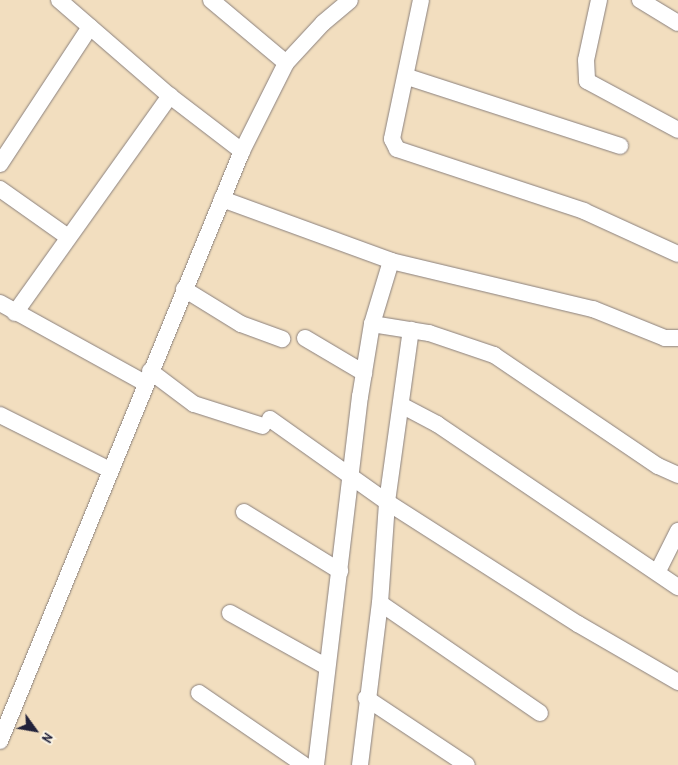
<!DOCTYPE html>
<html>
<head>
<meta charset="utf-8">
<style>
	body { margin:0 }
	#map { position:relative; width:678px; height:765px; overflow:hidden; background:#f2debf; font-family:"Patrick Hand",sans-serif }
	div>[style] { position:absolute }
	.roads { filter:drop-shadow(0 0 1px #8a807d) drop-shadow(0 0 1px #8a807d) }
	.minor>* { height:16px; margin:-8px; padding:0 8px; transform-origin:8px; border-radius:8px; background:#fff }
	span { translate:-50% -50%; white-space:nowrap; text-align:center; line-height:1.15; -webkit-text-stroke:4.5px #fcf5e5; paint-order:stroke }
	.north { position:absolute; left:10px; top:705px; width:50px; height:50px; -webkit-text-stroke:4px #fcf5e5; paint-order:stroke; rotate:122deg; font-size:14px; font-weight:700; line-height:20px; text-align:center; color:#22223b }
	.north::after { content:''; display:block; margin:auto; width:18px; height:22px; background:#22223b; clip-path:polygon(50% 0,100% 100%,50% 72%,0 100%) }
</style>
</head>
<body>
<div id="map">
	<div class="roads">
		<div class="minor">
			<div style="left:59px;top:0;width:147px;rotate:40.9deg"></div>
			<div style="left:170px;top:96px;width:91px;rotate:37.4deg"></div>
			<div style="left:211px;top:0;width:98px;rotate:40deg"></div>
			<div style="left:421px;top:0;width:142px;rotate:101.8deg"></div>
			<div style="left:392px;top:139px;width:11px;rotate:63deg"></div>
			<div style="left:397px;top:149px;width:197px;rotate:18.3deg"></div>
			<div style="left:584px;top:211px;width:103px;rotate:24.6deg"></div>
			<div style="left:599px;top:0;width:61px;rotate:102.2deg"></div>
			<div style="left:586px;top:60px;width:21px;rotate:87deg"></div>
			<div style="left:587px;top:81px;width:103px;rotate:28.3deg"></div>
			<div style="left:640px;top:0;width:44px;rotate:31.2deg"></div>
			<div style="left:408px;top:77px;width:223px;rotate:18deg"></div>
			<div style="left:0;top:164px;width:164px;rotate:-56.7deg"></div>
			<div style="left:0;top:189px;width:83px;rotate:35.2deg"></div>
			<div style="left:222px;top:199px;width:180px;rotate:20.1deg"></div>
			<div style="left:391px;top:261px;width:208px;rotate:13.4deg"></div>
			<div style="left:593px;top:309px;width:78px;rotate:21.9deg"></div>
			<div style="left:665px;top:338px;width:13px"></div>
			<div style="left:184px;top:289px;width:67px;rotate:31.6deg"></div>
			<div style="left:241px;top:324px;width:44px;rotate:20.1deg"></div>
			<div style="left:0;top:303px;width:166px;rotate:28.9deg"></div>
			<div style="left:15px;top:313px;width:267px;rotate:-54.5deg"></div>
			<div style="left:372px;top:324px;width:58px;rotate:9deg"></div>
			<div style="left:429px;top:333px;width:69px;rotate:18.7deg"></div>
			<div style="left:494px;top:355px;width:198px;rotate:34.1deg"></div>
			<div style="left:658px;top:466px;width:22px;rotate:24deg"></div>
			<div style="left:305px;top:338px;width:69px;rotate:30.7deg"></div>
			<div style="left:150px;top:371px;width:55px;rotate:36.9deg"></div>
			<div style="left:194px;top:404px;width:72px;rotate:17.7deg"></div>
			<div style="left:401px;top:405px;width:41px;rotate:27.8deg"></div>
			<div style="left:437px;top:424px;width:291px;rotate:34.1deg"></div>
			<div style="left:0;top:415px;width:123px;rotate:26.6deg"></div>
			<div style="left:270px;top:419px;width:143px;rotate:35.4deg"></div>
			<div style="left:387px;top:502px;width:227px;rotate:32.6deg"></div>
			<div style="left:578px;top:624px;width:116px;rotate:30.1deg"></div>
			<div style="left:244px;top:512px;width:113px;rotate:31.6deg"></div>
			<div style="left:658px;top:571px;width:45px;rotate:-63.4deg"></div>
			<div style="left:380px;top:603px;width:194px;rotate:34.5deg"></div>
			<div style="left:230px;top:613px;width:111px;rotate:29.1deg"></div>
			<div style="left:199px;top:693px;width:127px;rotate:34.4deg"></div>
			<div style="left:366px;top:698px;width:121px;rotate:33.6deg"></div>
			<div style="left:0;top:741px;width:638px;rotate:-67.7deg"></div>
			<div style="left:242px;top:151px;width:98px;rotate:-63.4deg"></div>
			<div style="left:286px;top:63px;width:54px;rotate:-47.2deg"></div>
			<div style="left:323px;top:23px;width:35px;rotate:-40deg"></div>
			<div style="left:316px;top:765px;width:371px;rotate:-83.2deg"></div>
			<div style="left:360px;top:397px;width:74px;rotate:-80.7deg"></div>
			<div style="left:372px;top:324px;width:66px;rotate:-73.2deg"></div>
			<div style="left:360px;top:765px;width:163px;rotate:-83deg"></div>
			<div style="left:380px;top:603px;width:101px;rotate:-86deg"></div>
			<div style="left:387px;top:502px;width:174px;rotate:-82.1deg"></div>
		</div>
	</div>
	<div class="north">N</div>
</div>
</body>
</html>
